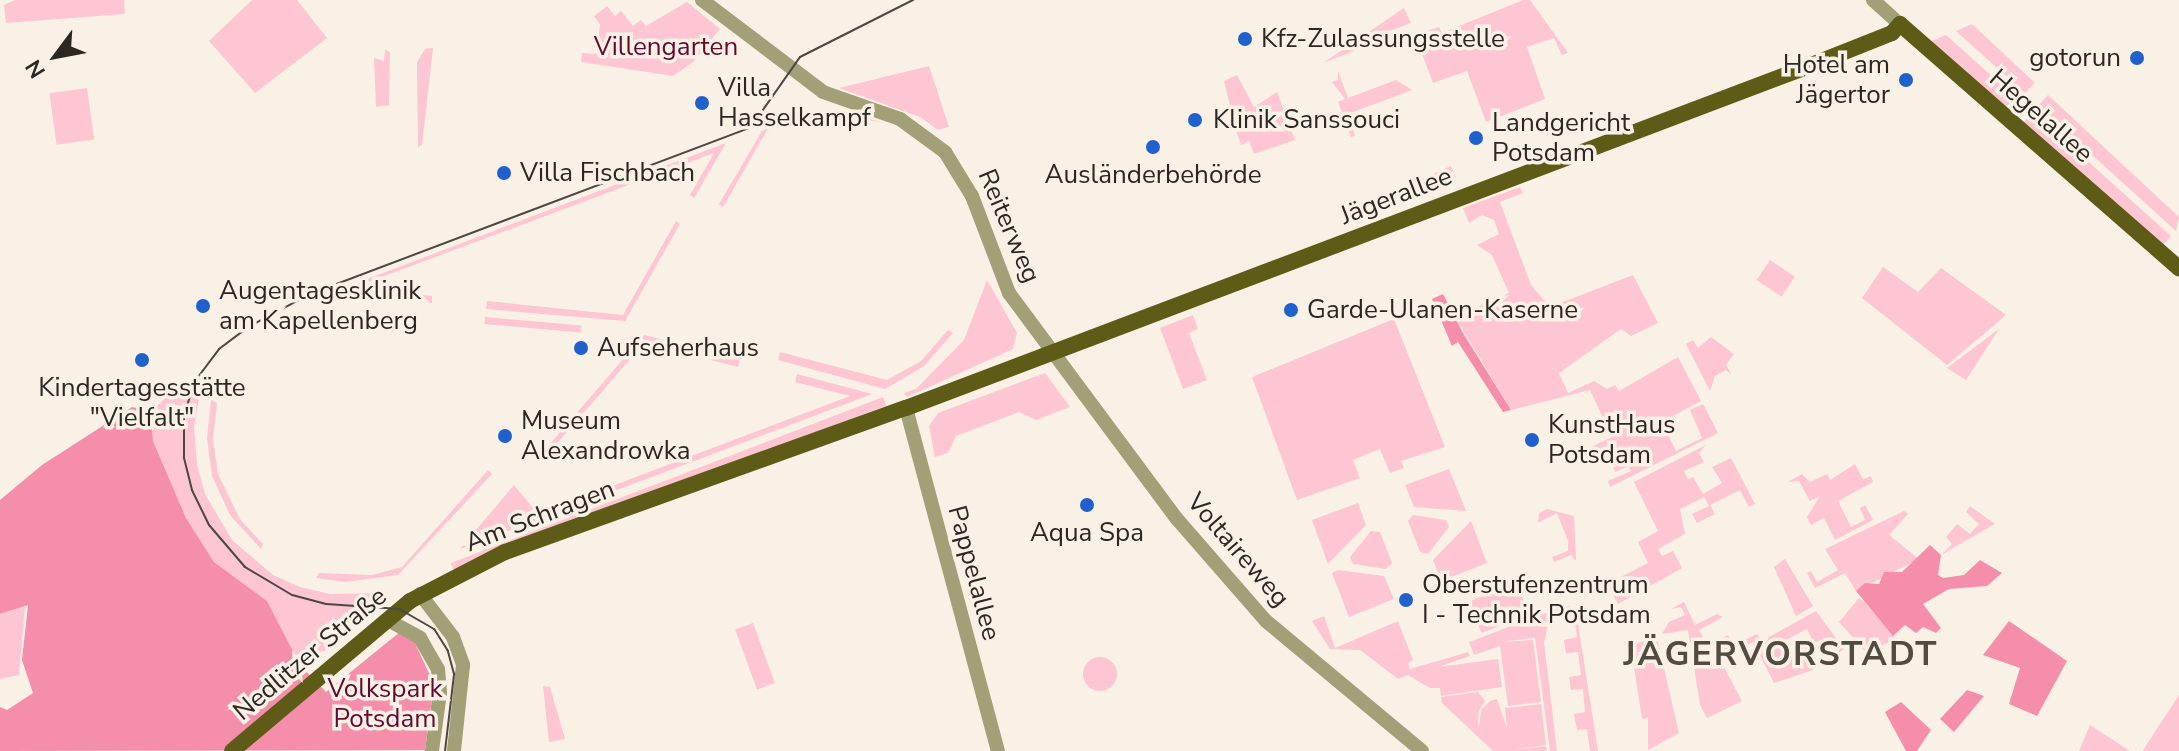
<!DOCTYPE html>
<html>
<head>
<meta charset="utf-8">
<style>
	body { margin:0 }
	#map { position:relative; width:2179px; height:751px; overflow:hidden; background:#faf1e6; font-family:"Nunito Sans",sans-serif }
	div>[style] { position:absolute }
	.green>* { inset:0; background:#fec5d2; transform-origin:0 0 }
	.round { border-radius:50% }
	.forest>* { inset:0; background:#f58eaa }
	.minor>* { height:14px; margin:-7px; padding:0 7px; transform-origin:7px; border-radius:7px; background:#a1a076 }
	.major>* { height:16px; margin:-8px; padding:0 8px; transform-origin:8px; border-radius:8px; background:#5e5b17 }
	.tram>* { height:2px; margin:-1px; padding:0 1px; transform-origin:1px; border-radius:1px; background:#4c4742 }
	.dots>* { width:22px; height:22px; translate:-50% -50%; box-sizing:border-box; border:4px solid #faf1e6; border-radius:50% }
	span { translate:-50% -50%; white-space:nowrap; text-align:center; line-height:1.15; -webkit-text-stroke:7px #faf1e6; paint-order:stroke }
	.poi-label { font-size:26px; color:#2b2723 }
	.left { translate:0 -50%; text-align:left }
	.right { translate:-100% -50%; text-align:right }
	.park-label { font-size:26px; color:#650830 }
	.street-label { font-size:26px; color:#2b2723 }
	.district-label { font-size:34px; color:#524b42; font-weight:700; letter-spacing:2px }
	.north { position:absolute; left:16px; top:16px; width:80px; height:80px; -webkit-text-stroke:6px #faf1e6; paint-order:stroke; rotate:238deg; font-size:22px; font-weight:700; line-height:32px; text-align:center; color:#2b2723 }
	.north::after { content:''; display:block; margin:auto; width:28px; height:36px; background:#2b2723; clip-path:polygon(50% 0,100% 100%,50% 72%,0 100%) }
</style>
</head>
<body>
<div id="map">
	<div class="green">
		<div style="clip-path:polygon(15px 0,124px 0,125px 14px,6px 23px,4px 5px)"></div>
		<div style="clip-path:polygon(252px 0,297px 0,327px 38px,255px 93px,209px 41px)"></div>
		<div style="clip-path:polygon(1523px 0,1530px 0,1568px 53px,1562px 55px,1554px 38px,1527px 47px,1545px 99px,1486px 122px,1467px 71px,1433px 83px,1415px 35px,1439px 27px,1442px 33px)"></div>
		<div style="clip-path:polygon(687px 2px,720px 29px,693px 62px,673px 76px,581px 62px,582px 53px,597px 54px,600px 24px,594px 16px,607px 6px,615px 16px,621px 11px,633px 26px,641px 20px,646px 26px)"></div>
		<div style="clip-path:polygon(1404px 8px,1411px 23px,1352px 45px,1354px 51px,1323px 63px)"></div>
		<div style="clip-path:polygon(1972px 24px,2035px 83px,2025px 93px,1956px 31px)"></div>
		<div style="clip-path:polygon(1946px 35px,2015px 97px,2005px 108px,1929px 42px)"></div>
		<div style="clip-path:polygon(433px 48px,422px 145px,418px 147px,417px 62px,425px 49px)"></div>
		<div style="clip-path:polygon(385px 50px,390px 52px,389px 105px,376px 107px,374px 58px,384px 61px)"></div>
		<div style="clip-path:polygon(929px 66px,949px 127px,938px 130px,920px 117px,839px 88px)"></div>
		<div style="clip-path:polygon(1338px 71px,1348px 98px,1396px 80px,1412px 90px,1348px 114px,1355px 136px,1351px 137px,1338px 102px,1345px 99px,1332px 82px,1338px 80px)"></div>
		<div style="clip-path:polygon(1237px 75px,1254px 107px,1277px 92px,1295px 140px,1254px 154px,1249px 141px,1241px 145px,1236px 130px,1242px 127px,1239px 116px,1233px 117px,1224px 81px)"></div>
		<div style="left:87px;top:88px;width:52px;height:38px;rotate:82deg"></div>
		<div style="clip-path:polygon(2048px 95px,2179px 217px,2176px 231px,2038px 106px)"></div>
		<div style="clip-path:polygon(823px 111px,842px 112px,881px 122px,823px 115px,767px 130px,723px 207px,719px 204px,762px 131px,803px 112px)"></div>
		<div style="clip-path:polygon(2033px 112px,2171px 236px,2163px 245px,2023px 123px)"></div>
		<div style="clip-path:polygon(726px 143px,694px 198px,690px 195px,714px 153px,355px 287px,432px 296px,432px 303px,357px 296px,346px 287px)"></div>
		<div style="left:1451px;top:166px;width:12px;height:59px;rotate:66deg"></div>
		<div style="clip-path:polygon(1520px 187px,1523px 193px,1500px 202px,1531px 285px,1550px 307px,1633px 275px,1658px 323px,1631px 336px,1621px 329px,1559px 373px,1568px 393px,1594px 381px,1607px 389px,1615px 385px,1619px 391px,1678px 357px,1701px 401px,1662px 422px,1676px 451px,1702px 438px,1690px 410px,1703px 404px,1718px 433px,1610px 487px,1608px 481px,1631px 471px,1629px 466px,1615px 472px,1613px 468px,1627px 454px,1625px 449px,1611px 446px,1595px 455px,1591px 447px,1612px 437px,1590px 390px,1511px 410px,1455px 317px,1509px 293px,1492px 255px,1477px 245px,1499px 234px,1494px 220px,1482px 215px,1469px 223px,1463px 208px)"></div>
		<div style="clip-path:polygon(676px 221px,680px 224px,625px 321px,486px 309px,487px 301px,623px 315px)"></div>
		<div style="left:1770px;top:260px;width:30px;height:24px;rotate:34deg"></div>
		<div style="clip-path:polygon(1883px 267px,1918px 292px,1941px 268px,2006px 315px,1947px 365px,1862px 298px)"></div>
		<div style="clip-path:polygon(987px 280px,1017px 333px,1013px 349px,907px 397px,904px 393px,916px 389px,964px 340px)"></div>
		<div style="clip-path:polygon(1193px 315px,1198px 329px,1189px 333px,1207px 380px,1183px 389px,1160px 328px)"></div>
		<div style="left:485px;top:317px;width:97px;height:7px;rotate:5deg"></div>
		<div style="clip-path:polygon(1394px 319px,1445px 447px,1401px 461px,1404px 468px,1390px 473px,1380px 449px,1353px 460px,1360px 478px,1297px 500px,1252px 377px)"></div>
		<div style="clip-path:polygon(1999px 329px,1966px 380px,1947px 368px)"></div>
		<div style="clip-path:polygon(948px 330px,953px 333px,924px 366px,885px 389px,778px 360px,780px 352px,887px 380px,921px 361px)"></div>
		<div style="clip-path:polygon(644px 335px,740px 359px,738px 367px,644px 343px,547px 455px,543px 452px)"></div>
		<div style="clip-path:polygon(1711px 337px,1734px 354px,1726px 365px,1732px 375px,1726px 370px,1715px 376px,1710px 391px,1686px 344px,1693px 340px,1698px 348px)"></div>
		<div style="clip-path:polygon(1045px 373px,1070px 407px,1036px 420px,1019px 412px,956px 436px,948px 453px,935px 457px,929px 426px,938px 413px)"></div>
		<div style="clip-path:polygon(797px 374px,872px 394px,460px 549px,514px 485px,538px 514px,850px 396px,795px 382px)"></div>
		<div style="clip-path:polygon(184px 382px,201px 387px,194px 427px,197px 464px,205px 494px,232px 540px,273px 575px,300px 587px,330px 594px,384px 593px,332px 649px,296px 658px,266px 601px,214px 562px,186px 518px,153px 441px,151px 411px)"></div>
		<div style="left:883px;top:397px;width:9px;height:463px;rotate:69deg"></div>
		<div style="clip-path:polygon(211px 400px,217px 403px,213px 440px,218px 474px,240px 519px,263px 544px,261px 549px,230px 515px,212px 476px,207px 438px)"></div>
		<div style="clip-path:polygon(1706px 445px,1699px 453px,1704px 462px,1684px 471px,1688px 479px,1693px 477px,1703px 494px,1722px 483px,1712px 467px,1731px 458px,1755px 504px,1749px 507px,1740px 490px,1710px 505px,1715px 514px,1697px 523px,1692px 514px,1709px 506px,1704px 497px,1680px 509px,1685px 534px,1658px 549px,1662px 556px,1673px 551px,1682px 568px,1618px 604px,1607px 584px,1648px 563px,1638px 542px,1658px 531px,1634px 482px)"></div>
		<div style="clip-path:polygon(1855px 464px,1863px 479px,1871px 476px,1873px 482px,1838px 501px,1851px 527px,1865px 520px,1860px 508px,1865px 505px,1873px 520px,1835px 540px,1824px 518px,1811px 525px,1807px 517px,1820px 496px,1810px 501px,1799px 481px,1788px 482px,1802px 474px,1810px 482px,1827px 474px,1830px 480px)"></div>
		<div style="clip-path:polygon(1449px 469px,1466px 511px,1414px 507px,1405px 485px)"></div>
		<div style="clip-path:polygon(488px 470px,492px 474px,398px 575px,345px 582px,316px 578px,319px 573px,372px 575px,402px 567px)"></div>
		<div style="clip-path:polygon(1358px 503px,1366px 525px,1328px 564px,1312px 520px)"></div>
		<div style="clip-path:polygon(1970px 506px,1995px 524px,1941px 555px,1952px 544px,1946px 537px,1957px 524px,1970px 534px,1979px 524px,1966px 512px)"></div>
		<div style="clip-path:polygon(1547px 509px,1574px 516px,1576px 561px,1571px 555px,1554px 562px,1552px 557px,1568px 551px,1568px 541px,1557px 513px,1538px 523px,1539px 513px)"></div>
		<div style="clip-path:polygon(1904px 511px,1908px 514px,1889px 535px,1919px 559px,1856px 591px,1845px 573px,1815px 588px,1807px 573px,1811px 571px,1817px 582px,1838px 570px,1825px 549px)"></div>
		<div style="clip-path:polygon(1413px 515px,1446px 520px,1449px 527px,1428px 554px,1420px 552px,1408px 521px)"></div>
		<div style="clip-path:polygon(1471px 521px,1487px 563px,1441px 581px,1433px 560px)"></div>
		<div style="clip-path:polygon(1371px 531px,1380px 532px,1392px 563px,1386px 569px,1353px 564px,1350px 557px)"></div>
		<div style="clip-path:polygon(1785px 559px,1813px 606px,1796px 616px,1774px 567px)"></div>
		<div style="clip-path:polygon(1338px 570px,1384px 576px,1394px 599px,1349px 617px,1332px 573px)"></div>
		<div style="left:1517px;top:583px;width:34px;height:51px;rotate:69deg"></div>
		<div style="clip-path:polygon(1859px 598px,1865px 602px,1897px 640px,1865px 651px,1839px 622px)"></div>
		<div style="clip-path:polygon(1684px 602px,1695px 625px,1717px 614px,1723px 617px,1699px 630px,1708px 646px,1728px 635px,1734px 645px,1757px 634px,1762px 641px,1816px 611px,1844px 649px,1831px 658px,1821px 640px,1814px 643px,1807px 629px,1786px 640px,1793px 654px,1808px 647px,1813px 670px,1774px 683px,1753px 642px,1720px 660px,1742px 701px,1707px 718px,1700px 705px,1688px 630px,1662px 634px,1669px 622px,1685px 615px,1681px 607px,1671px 609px)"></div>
		<div style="clip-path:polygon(25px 606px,19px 675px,0 679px,0 614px)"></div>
		<div style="clip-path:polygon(1569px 606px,1576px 611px,1598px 751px,1590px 751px,1587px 729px,1577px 730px,1574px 714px,1585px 712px,1583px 689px,1571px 690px,1569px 677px,1581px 675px,1578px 652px,1566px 653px,1564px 640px,1577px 637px,1574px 615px,1556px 617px,1553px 626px,1554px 610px)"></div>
		<div style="clip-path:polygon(1551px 611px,1544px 642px,1557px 751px,1550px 751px,1535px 638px,1499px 642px,1533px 640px,1541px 702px,1508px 706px,1500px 646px,1474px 655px,1469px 642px)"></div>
		<div style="clip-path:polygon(1324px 616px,1335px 648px,1398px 621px,1413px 660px,1408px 663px,1410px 669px,1468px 652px,1470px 656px,1438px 667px,1498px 659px,1502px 687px,1441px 696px,1440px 688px,1430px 688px,1408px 675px,1398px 679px,1360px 650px,1330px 649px,1312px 621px)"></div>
		<div style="left:753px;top:623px;width:64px;height:19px;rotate:70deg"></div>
		<div style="clip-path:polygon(1656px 634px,1679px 733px,1648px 750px,1648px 718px,1642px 719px,1631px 647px)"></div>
		<div class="round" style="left:1083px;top:657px;width:34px;height:34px"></div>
		<div style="clip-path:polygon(543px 686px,550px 687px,565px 739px,549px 742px)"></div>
		<div style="clip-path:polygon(1478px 692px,1485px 701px,1479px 711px,1478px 722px,1479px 727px,1481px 710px,1490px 701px,1497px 699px,1507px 728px,1505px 708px,1541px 704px,1546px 745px,1510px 750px,1546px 746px,1547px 751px,1493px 751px,1442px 703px,1441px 697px)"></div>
		<div style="clip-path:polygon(2179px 695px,2179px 751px,2143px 751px,2147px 744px)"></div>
		<div style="clip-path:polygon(2090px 725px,2130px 751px,2079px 751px)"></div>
	</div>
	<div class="forest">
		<div style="clip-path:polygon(1443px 294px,1463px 333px,1511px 410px,1503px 412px,1458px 342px,1452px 346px,1432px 299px)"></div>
		<div style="clip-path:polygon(132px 407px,151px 411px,153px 441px,186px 518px,214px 562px,267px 601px,300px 665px,326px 692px,400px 632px,414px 641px,434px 684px,425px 750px,0 751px,0 707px,7px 710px,33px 693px,22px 660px,28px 605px,0 614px,0 500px,42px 465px)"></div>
		<div style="clip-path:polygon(1930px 545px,1941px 555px,1938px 575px,1943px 578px,1964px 575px,1980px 560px,2002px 573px,1987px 586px,1949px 589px,1923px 604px,1941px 628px,1936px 633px,1923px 627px,1916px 633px,1905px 625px,1893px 636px,1856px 591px,1865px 583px,1879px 584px,1884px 572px,1902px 572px)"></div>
		<div style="clip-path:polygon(2009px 621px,2067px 661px,2037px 716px,2009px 704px,2020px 668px,1983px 655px)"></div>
		<div style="clip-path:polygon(1967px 690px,1984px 696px,1954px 732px,1940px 719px)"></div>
		<div style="clip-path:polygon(1901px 702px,1931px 730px,1917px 751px,1906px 751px,1885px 712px)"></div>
	</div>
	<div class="minor">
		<div style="left:702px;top:0;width:152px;rotate:37.2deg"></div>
		<div style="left:823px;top:92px;width:82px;rotate:19.3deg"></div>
		<div style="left:900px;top:119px;width:56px;rotate:36.3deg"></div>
		<div style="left:945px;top:152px;width:52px;rotate:58.5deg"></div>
		<div style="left:972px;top:196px;width:104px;rotate:69.1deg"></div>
		<div style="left:1009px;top:293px;width:282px;rotate:53.4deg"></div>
		<div style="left:1177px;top:519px;width:135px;rotate:48.9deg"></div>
		<div style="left:1266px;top:621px;width:203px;rotate:39.8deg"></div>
		<div style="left:1873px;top:0;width:36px;rotate:42deg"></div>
		<div style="left:906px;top:408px;width:355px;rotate:75deg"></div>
		<div style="left:420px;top:594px;width:54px;rotate:52.5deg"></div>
		<div style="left:453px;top:637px;width:30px;rotate:70deg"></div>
		<div style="left:463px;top:665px;width:86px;rotate:96deg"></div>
		<div style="left:388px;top:620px;width:37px;rotate:29deg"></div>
		<div style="left:420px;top:638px;width:36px;rotate:60deg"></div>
		<div style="left:438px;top:669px;width:24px;rotate:85deg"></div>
		<div style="left:440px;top:693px;width:59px;rotate:97.9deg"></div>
	</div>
	<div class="major">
		<div style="left:232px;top:751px;width:233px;rotate:-40.1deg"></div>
		<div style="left:410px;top:601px;width:107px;rotate:-27.3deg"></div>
		<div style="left:505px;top:552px;width:426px;rotate:-19.8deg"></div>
		<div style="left:906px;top:408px;width:966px;rotate:-20.74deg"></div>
		<div style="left:1809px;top:66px;width:89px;rotate:-21.7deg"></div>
		<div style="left:1892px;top:33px;width:12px;rotate:-48deg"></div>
		<div style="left:1900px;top:24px;width:371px;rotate:41.2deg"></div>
	</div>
	<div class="tram">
		<div style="left:445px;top:751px;width:78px;rotate:-83.3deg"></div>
		<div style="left:454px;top:674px;width:24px;rotate:-105deg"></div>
		<div style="left:448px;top:651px;width:26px;rotate:-122deg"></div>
		<div style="left:434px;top:629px;width:39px;rotate:-150deg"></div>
		<div style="left:400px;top:609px;width:74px;rotate:-176.1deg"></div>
		<div style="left:326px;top:604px;width:35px;rotate:-165deg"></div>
		<div style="left:292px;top:595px;width:55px;rotate:-149.2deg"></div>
		<div style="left:245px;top:567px;width:55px;rotate:-130.6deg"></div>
		<div style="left:209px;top:525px;width:39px;rotate:-116deg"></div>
		<div style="left:192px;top:490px;width:34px;rotate:-104deg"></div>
		<div style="left:184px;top:457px;width:42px;rotate:-90deg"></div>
		<div style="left:184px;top:415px;width:36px;rotate:-72deg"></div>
		<div style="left:195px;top:381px;width:40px;rotate:-53deg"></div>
		<div style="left:219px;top:349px;width:36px;rotate:-37deg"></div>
		<div style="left:248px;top:327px;width:70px;rotate:-28deg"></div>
		<div style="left:310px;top:294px;width:472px;rotate:-20.7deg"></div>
		<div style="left:751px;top:127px;width:85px;rotate:-55deg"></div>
		<div style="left:800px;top:57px;width:127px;rotate:-26.8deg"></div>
	</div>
	<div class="dots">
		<div style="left:1245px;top:39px;background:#1f60cc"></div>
		<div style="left:2137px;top:58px;background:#1f60cc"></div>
		<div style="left:1906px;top:80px;background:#1f60cc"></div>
		<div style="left:702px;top:103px;background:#1f60cc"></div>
		<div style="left:1195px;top:120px;background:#1f60cc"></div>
		<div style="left:1476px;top:138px;background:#1f60cc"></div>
		<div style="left:1153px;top:147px;background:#1f60cc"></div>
		<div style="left:504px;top:173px;background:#1f60cc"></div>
		<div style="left:203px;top:306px;background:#1f60cc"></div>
		<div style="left:1291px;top:310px;background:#1f60cc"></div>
		<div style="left:581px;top:348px;background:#1f60cc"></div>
		<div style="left:142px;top:360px;background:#1f60cc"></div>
		<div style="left:505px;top:436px;background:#1f60cc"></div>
		<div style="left:1532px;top:440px;background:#1f60cc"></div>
		<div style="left:1087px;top:505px;background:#1f60cc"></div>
		<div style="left:1406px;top:600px;background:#1f60cc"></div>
	</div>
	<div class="poi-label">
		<span class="left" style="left:1261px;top:39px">Kfz-Zulassungsstelle</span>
		<span class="right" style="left:2121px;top:58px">gotorun</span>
		<span class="right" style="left:1890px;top:80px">Hotel am<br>Jägertor</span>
		<span class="left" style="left:718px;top:103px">Villa<br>Hasselkampf</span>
		<span class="left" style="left:1213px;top:120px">Klinik Sanssouci</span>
		<span class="left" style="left:1492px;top:138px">Landgericht<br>Potsdam</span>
		<span class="left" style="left:520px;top:173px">Villa Fischbach</span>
		<span style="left:1153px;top:175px">Ausländerbehörde</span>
		<span class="left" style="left:219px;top:306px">Augentagesklinik<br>am Kapellenberg</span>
		<span class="left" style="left:1307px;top:310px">Garde-Ulanen-Kaserne</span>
		<span class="left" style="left:597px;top:348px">Aufseherhaus</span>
		<span style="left:142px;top:403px">Kindertagesstätte<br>"Vielfalt"</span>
		<span class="left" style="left:521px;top:436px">Museum<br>Alexandrowka</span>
		<span class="left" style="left:1548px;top:440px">KunstHaus<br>Potsdam</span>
		<span style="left:1087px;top:533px">Aqua Spa</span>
		<span class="left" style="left:1422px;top:600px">Oberstufenzentrum<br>I - Technik Potsdam</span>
	</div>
	<div class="park-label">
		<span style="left:666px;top:47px">Villengarten</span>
		<span style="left:385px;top:704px">Volkspark<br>Potsdam</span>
	</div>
	<div class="street-label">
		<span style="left:2041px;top:116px;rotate:41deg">Hegelallee</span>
		<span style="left:1396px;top:196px;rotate:-21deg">Jägerallee</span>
		<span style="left:1009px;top:226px;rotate:67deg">Reiterweg</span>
		<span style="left:540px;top:516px;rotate:-21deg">Am Schragen</span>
		<span style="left:1238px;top:550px;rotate:49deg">Voltaireweg</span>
		<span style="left:974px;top:573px;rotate:75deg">Pappelallee</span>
		<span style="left:310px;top:654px;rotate:-40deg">Nedlitzer Straße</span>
	</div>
	<div class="district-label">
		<span style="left:1781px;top:655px">JÄGERVORSTADT</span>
	</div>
	<div class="north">N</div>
</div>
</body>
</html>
